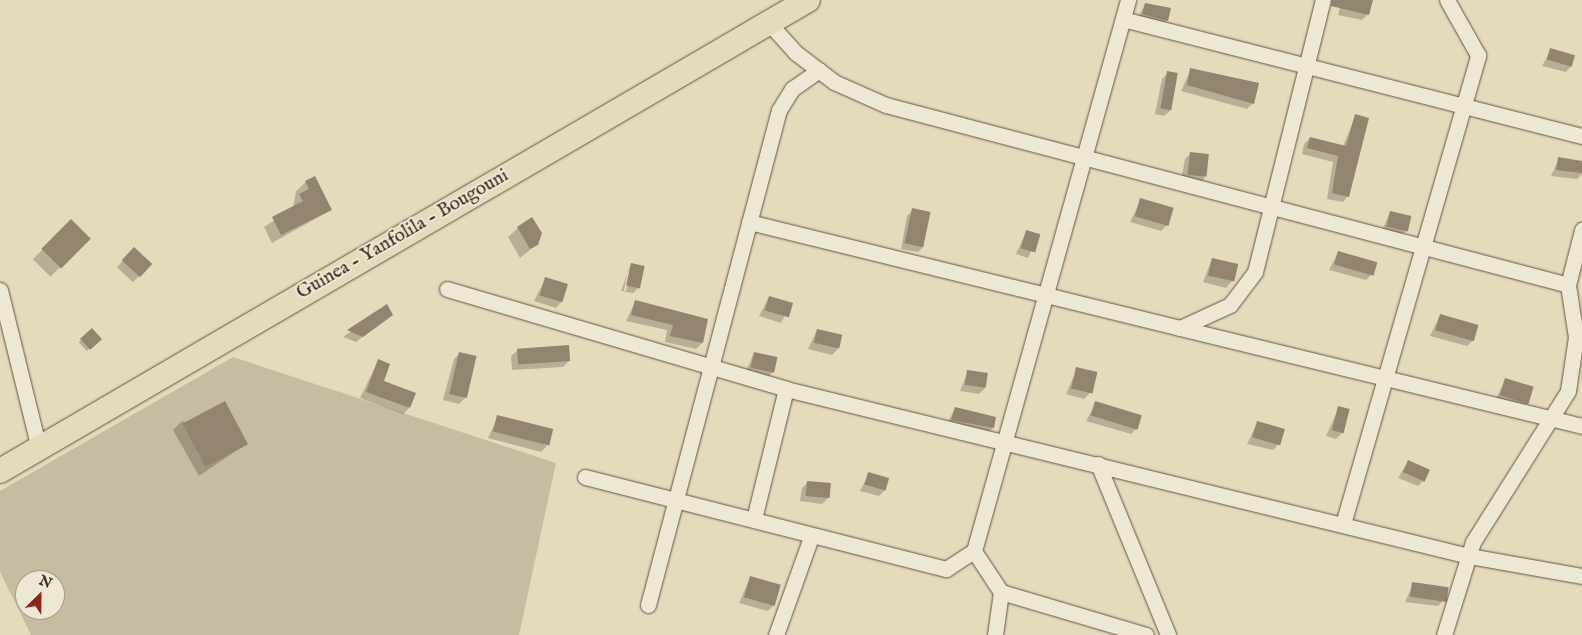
<!DOCTYPE html>
<html>
<head>
<meta charset="utf-8">
<style>
	body { margin:0 }
	#map { position:relative; width:1582px; height:635px; overflow:hidden; background:#e4dbbc; font-family:"IM FELL English",serif }
	div>[style] { position:absolute }
	.green>* { inset:0; background:#c7bca1 }
	.shadow>* { inset:0; background:#0003; transform-origin:0 0 }
	.building>* { inset:0; background:#92846f; transform-origin:0 0 }
	.roads { filter:drop-shadow(0 0 1px #645244) drop-shadow(0 0 1px #645244) }
	.street>* { height:15px; margin:-7.5px; padding:0 7.5px; transform-origin:7.5px; border-radius:7.5px; background:#ede8d3 }
	.primary>* { height:24px; margin:-12px; padding:0 12px; transform-origin:12px; border-radius:12px; background:#e4dbbc }
	span { translate:-50% -50%; white-space:nowrap; text-align:center; line-height:1.15; -webkit-text-stroke:4px #ede8d3; paint-order:stroke }
	.street-label { font-size:19px; color:#3a251c }
	.north { position:absolute; left:15px; top:570px; width:50px; height:50px; box-sizing:border-box; background:#ede8d3; border:1px solid #a59a8a; border-radius:50%; rotate:23deg; font-size:14px; font-weight:700; line-height:20px; text-align:center; color:#3a251c }
	.north::after { content:''; display:block; margin:auto; width:18px; height:22px; background:#8f2418; clip-path:polygon(50% 0,100% 100%,50% 72%,0 100%) }
</style>
</head>
<body>
<div id="map">
	<div class="green">
		<div style="clip-path:polygon(evenodd,233px 357px,556px 463px,519px 635px,31px 635px,0 572px,0 491px,233px 357px,25px 580px,55px 580px,55px 610px,25px 610px,25px 580px)"></div>
	</div>
	<div class="shadow">
		<div style="clip-path:polygon(1342px 0,1371px 0,1368px 14px,1362px 20px,1338px 15px)"></div>
		<div style="clip-path:polygon(1145px 4px,1167px 20px,1161px 26px,1137px 20px)"></div>
		<div style="clip-path:polygon(1551px 50px,1572px 65px,1566px 72px,1542px 66px)"></div>
		<div style="clip-path:polygon(1191px 69px,1253px 103px,1247px 109px,1181px 91px)"></div>
		<div style="clip-path:polygon(1168px 73px,1171px 110px,1164px 116px,1155px 114px,1162px 79px)"></div>
		<div style="clip-path:polygon(1356px 115px,1348px 196px,1343px 202px,1327px 199px,1333px 162px,1302px 154px,1304px 144px,1310px 138px,1343px 146px)"></div>
		<div style="clip-path:polygon(1191px 153px,1207px 156px,1204px 179px,1198px 185px,1181px 181px,1185px 159px)"></div>
		<div style="clip-path:polygon(1559px 159px,1582px 162px,1582px 174px,1577px 179px,1551px 176px)"></div>
		<div style="clip-path:polygon(306px 182px,331px 210px,272px 243px,264px 227px,293px 208px,296px 191px)"></div>
		<div style="clip-path:polygon(1141px 200px,1167px 225px,1161px 231px,1130px 222px)"></div>
		<div style="clip-path:polygon(913px 210px,924px 246px,918px 252px,901px 249px,907px 216px)"></div>
		<div style="clip-path:polygon(1390px 212px,1406px 231px,1400px 237px,1381px 233px)"></div>
		<div style="left:71px;top:221px;width:25px;height:54px;rotate:45deg"></div>
		<div style="clip-path:polygon(518px 228px,537px 244px,520px 258px,508px 237px)"></div>
		<div style="clip-path:polygon(1026px 232px,1039px 235px,1028px 258px,1016px 254px)"></div>
		<div style="left:134px;top:249px;width:22px;height:25px;rotate:43deg"></div>
		<div style="clip-path:polygon(1338px 252px,1372px 274px,1366px 280px,1329px 270px)"></div>
		<div style="clip-path:polygon(1212px 259px,1232px 281px,1226px 288px,1203px 282px)"></div>
		<div style="clip-path:polygon(evenodd,631px 264px,639px 287px,633px 293px,621px 291px,631px 264px,628px 270px,631px 270px,626px 291px,624px 291px,628px 270px)"></div>
		<div style="clip-path:polygon(546px 278px,562px 301px,556px 308px,534px 301px)"></div>
		<div style="clip-path:polygon(769px 297px,791px 304px,781px 323px,759px 316px)"></div>
		<div style="clip-path:polygon(635px 302px,702px 343px,696px 349px,665px 342px,667px 330px,626px 321px)"></div>
		<div style="clip-path:polygon(387px 306px,391px 315px,356px 342px,343px 337px)"></div>
		<div style="clip-path:polygon(1440px 315px,1473px 340px,1467px 346px,1430px 336px)"></div>
		<div style="left:92px;top:330px;width:12px;height:18px;rotate:48deg"></div>
		<div style="clip-path:polygon(817px 330px,838px 349px,832px 355px,808px 349px)"></div>
		<div style="clip-path:polygon(518px 350px,569px 361px,563px 367px,512px 370px,511px 356px)"></div>
		<div style="clip-path:polygon(460px 353px,475px 357px,465px 398px,459px 404px,443px 400px,454px 359px)"></div>
		<div style="clip-path:polygon(754px 353px,773px 372px,767px 378px,745px 373px)"></div>
		<div style="clip-path:polygon(378px 361px,382px 382px,409px 408px,403px 414px,360px 398px)"></div>
		<div style="clip-path:polygon(1077px 369px,1091px 392px,1084px 399px,1066px 394px)"></div>
		<div style="clip-path:polygon(968px 371px,985px 388px,979px 394px,960px 391px)"></div>
		<div style="clip-path:polygon(1505px 380px,1528px 403px,1522px 409px,1495px 401px)"></div>
		<div style="clip-path:polygon(1096px 403px,1137px 428px,1131px 434px,1086px 421px)"></div>
		<div style="clip-path:polygon(1339px 407px,1342px 433px,1336px 439px,1326px 436px)"></div>
		<div style="clip-path:polygon(955px 408px,995px 418px,993px 428px,988px 432px,947px 424px)"></div>
		<div style="clip-path:polygon(498px 417px,547px 446px,541px 452px,488px 438px)"></div>
		<div style="clip-path:polygon(182px 421px,246px 444px,199px 476px,173px 430px)"></div>
		<div style="clip-path:polygon(1257px 423px,1279px 444px,1273px 450px,1247px 444px)"></div>
		<div style="clip-path:polygon(1408px 462px,1424px 480px,1418px 486px,1398px 478px)"></div>
		<div style="clip-path:polygon(869px 474px,885px 490px,879px 496px,860px 491px)"></div>
		<div style="clip-path:polygon(808px 482px,828px 498px,822px 504px,800px 501px,802px 488px)"></div>
		<div style="clip-path:polygon(750px 578px,774px 605px,768px 611px,739px 603px)"></div>
		<div style="clip-path:polygon(1413px 584px,1444px 600px,1438px 606px,1405px 602px)"></div>
	</div>
	<div class="building">
		<div style="clip-path:polygon(1332px 0,1373px 0,1369px 15px,1331px 6px)"></div>
		<div style="clip-path:polygon(1145px 3px,1171px 8px,1168px 21px,1142px 14px)"></div>
		<div style="left:1550px;top:48px;width:26px;height:12px;rotate:16deg"></div>
		<div style="clip-path:polygon(1190px 68px,1259px 83px,1254px 104px,1187px 85px)"></div>
		<div style="left:1167px;top:71px;width:11px;height:38px;rotate:10deg"></div>
		<div style="clip-path:polygon(1355px 114px,1369px 118px,1349px 197px,1332px 193px,1338px 156px,1307px 148px,1310px 137px,1346px 146px)"></div>
		<div style="left:1190px;top:152px;width:19px;height:23px;rotate:6deg"></div>
		<div style="clip-path:polygon(1558px 157px,1582px 161px,1582px 173px,1556px 170px)"></div>
		<div style="clip-path:polygon(315px 176px,332px 210px,281px 235px,272px 217px,303px 201px,299px 194px,309px 189px,305px 181px)"></div>
		<div style="left:1140px;top:198px;width:35px;height:19px;rotate:16deg"></div>
		<div style="left:912px;top:208px;width:19px;height:36px;rotate:12deg"></div>
		<div style="left:1390px;top:211px;width:22px;height:16px;rotate:13deg"></div>
		<div style="clip-path:polygon(532px 217px,542px 233px,538px 245px,530px 249px,517px 227px)"></div>
		<div style="left:71px;top:219px;width:28px;height:42px;rotate:45deg"></div>
		<div style="left:1026px;top:230px;width:15px;height:19px;rotate:16deg"></div>
		<div style="left:134px;top:247px;width:25px;height:18px;rotate:43deg"></div>
		<div style="left:1338px;top:251px;width:41px;height:14px;rotate:16deg"></div>
		<div style="left:1212px;top:258px;width:27px;height:18px;rotate:13deg"></div>
		<div style="left:631px;top:263px;width:14px;height:23px;rotate:12deg"></div>
		<div style="left:545px;top:277px;width:24px;height:19px;rotate:17deg"></div>
		<div style="left:769px;top:296px;width:25px;height:15px;rotate:16deg"></div>
		<div style="clip-path:polygon(635px 300px,708px 319px,703px 343px,670px 336px,673px 325px,631px 315px)"></div>
		<div style="clip-path:polygon(387px 304px,393px 315px,363px 337px,347px 330px)"></div>
		<div style="left:1440px;top:314px;width:40px;height:17px;rotate:16deg"></div>
		<div style="left:92px;top:328px;width:15px;height:16px;rotate:48deg"></div>
		<div style="left:817px;top:329px;width:26px;height:14px;rotate:13deg"></div>
		<div style="left:569px;top:345px;width:16px;height:52px;rotate:86deg"></div>
		<div style="left:459px;top:352px;width:18px;height:43px;rotate:13deg"></div>
		<div style="left:754px;top:352px;width:24px;height:16px;rotate:12deg"></div>
		<div style="clip-path:polygon(378px 359px,390px 364px,384px 381px,416px 393px,410px 408px,366px 392px)"></div>
		<div style="left:1076px;top:367px;width:22px;height:22px;rotate:13deg"></div>
		<div style="left:967px;top:370px;width:21px;height:15px;rotate:8deg"></div>
		<div style="left:1505px;top:378px;width:30px;height:18px;rotate:17deg"></div>
		<div style="left:225px;top:401px;width:49px;height:48px;rotate:62deg"></div>
		<div style="left:1095px;top:401px;width:49px;height:15px;rotate:17deg"></div>
		<div style="left:1338px;top:406px;width:12px;height:25px;rotate:14deg"></div>
		<div style="clip-path:polygon(955px 407px,996px 417px,994px 428px,951px 420px)"></div>
		<div style="left:497px;top:415px;width:58px;height:17px;rotate:14deg"></div>
		<div style="left:1257px;top:421px;width:29px;height:17px;rotate:16deg"></div>
		<div style="left:1408px;top:460px;width:24px;height:13px;rotate:24deg"></div>
		<div style="left:868px;top:472px;width:22px;height:13px;rotate:16deg"></div>
		<div style="left:807px;top:481px;width:24px;height:15px;rotate:5deg"></div>
		<div style="left:750px;top:576px;width:32px;height:22px;rotate:16deg"></div>
		<div style="left:1412px;top:582px;width:37px;height:15px;rotate:8deg"></div>
	</div>
	<div class="roads">
		<div class="street">
			<div style="left:1123px;top:19px;width:474px;rotate:14.3deg"></div>
			<div style="left:768px;top:22px;width:42px;rotate:47.9deg"></div>
			<div style="left:796px;top:53px;width:48px;rotate:37.3deg"></div>
			<div style="left:834px;top:82px;width:57px;rotate:23.9deg"></div>
			<div style="left:886px;top:105px;width:705px;rotate:14.78deg"></div>
			<div style="left:749px;top:222px;width:444px;rotate:13.8deg"></div>
			<div style="left:1180px;top:328px;width:55px;rotate:-24.7deg"></div>
			<div style="left:1230px;top:305px;width:41px;rotate:-52.9deg"></div>
			<div style="left:1255px;top:272px;width:280px;rotate:-76deg"></div>
			<div style="left:447px;top:289px;width:353px;rotate:16.4deg"></div>
			<div style="left:786px;top:389px;width:703px;rotate:13.74deg"></div>
			<div style="left:1469px;top:556px;width:115px;rotate:10deg"></div>
			<div style="left:0;top:290px;width:164px;rotate:76.2deg"></div>
			<div style="left:1180px;top:328px;width:414px;rotate:13.7deg"></div>
			<div style="left:1098px;top:464px;width:185px;rotate:67.7deg"></div>
			<div style="left:585px;top:477px;width:373px;rotate:14.3deg"></div>
			<div style="left:946px;top:569px;width:33px;rotate:-33deg"></div>
			<div style="left:754px;top:519px;width:134px;rotate:-76.2deg"></div>
			<div style="left:1343px;top:524px;width:488px;rotate:-73.9deg"></div>
			<div style="left:1478px;top:55px;width:63px;rotate:-119.4deg"></div>
			<div style="left:1001px;top:592px;width:151px;rotate:16.5deg"></div>
			<div style="left:648px;top:605px;width:512px;rotate:-75.18deg"></div>
			<div style="left:779px;top:110px;width:25px;rotate:-58deg"></div>
			<div style="left:792px;top:89px;width:33px;rotate:-35deg"></div>
			<div style="left:776px;top:635px;width:104px;rotate:-70.3deg"></div>
			<div style="left:995px;top:635px;width:43px;rotate:-82.1deg"></div>
			<div style="left:1001px;top:592px;width:49px;rotate:-123.4deg"></div>
			<div style="left:974px;top:551px;width:572px;rotate:-74.38deg"></div>
			<div style="left:1444px;top:635px;width:97px;rotate:-72.7deg"></div>
			<div style="left:1473px;top:542px;width:178px;rotate:-57.8deg"></div>
			<div style="left:1568px;top:391px;width:55px;rotate:-81.6deg"></div>
			<div style="left:1576px;top:337px;width:53px;rotate:-98.7deg"></div>
			<div style="left:1568px;top:285px;width:57px;rotate:-75.7deg"></div>
		</div>
		<div class="primary">
			<div style="left:0;top:471px;width:935px;rotate:-30.24deg"></div>
		</div>
	</div>
	<div class="street-label">
		<span style="left:403px;top:235px;rotate:-30deg">Guinea - Yanfolila - Bougouni</span>
	</div>
	<div class="north">N</div>
</div>
</body>
</html>
